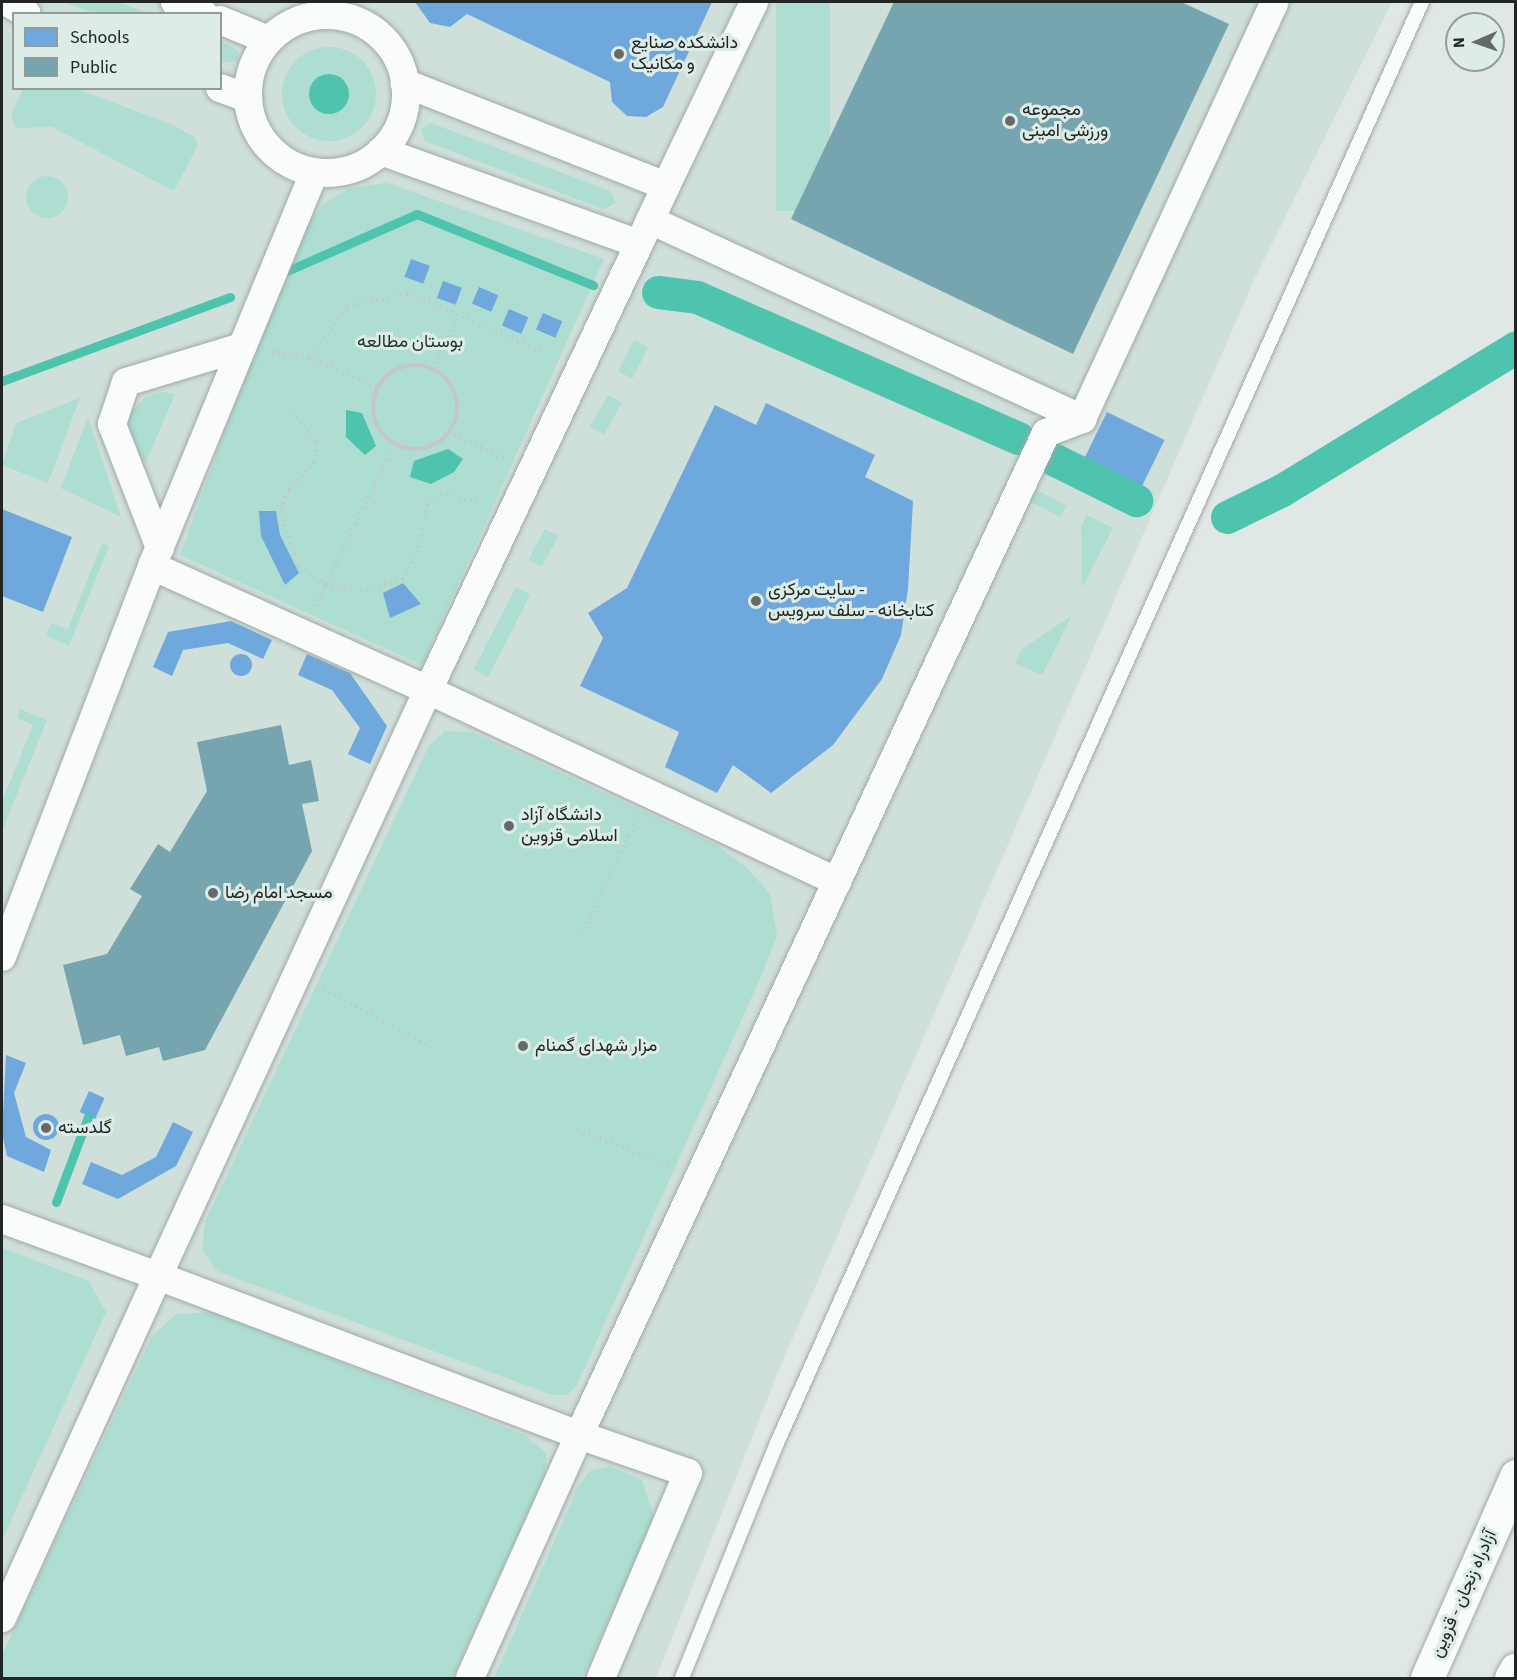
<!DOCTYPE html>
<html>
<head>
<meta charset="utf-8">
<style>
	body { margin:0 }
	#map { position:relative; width:1517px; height:1680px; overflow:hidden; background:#e0e8e6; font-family:"Source Sans 3",Vazirmatn,sans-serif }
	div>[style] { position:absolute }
	.built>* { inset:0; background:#cfdfda }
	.green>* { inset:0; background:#added1; transform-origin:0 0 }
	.round { border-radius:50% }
	.water>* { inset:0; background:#4ec3ae }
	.schools>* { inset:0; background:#6fa8dc; transform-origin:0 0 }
	.public>* { inset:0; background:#76a5af }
	.stream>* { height:9px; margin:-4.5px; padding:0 4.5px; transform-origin:4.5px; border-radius:4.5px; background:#4ec3ae }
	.canal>* { height:33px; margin:-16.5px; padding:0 16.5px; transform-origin:16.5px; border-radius:16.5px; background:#4ec3ae }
	.path>* { height:4px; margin-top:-2px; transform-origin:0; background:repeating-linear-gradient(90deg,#c4c7c5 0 1.5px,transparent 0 6px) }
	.path>.ring { margin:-2px; padding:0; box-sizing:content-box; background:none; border:4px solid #c4c7c5; border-radius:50% }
	.roads { filter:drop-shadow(0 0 2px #a2a8a7) drop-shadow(0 0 2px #a2a8a7) }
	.service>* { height:14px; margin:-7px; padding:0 7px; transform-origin:7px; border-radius:7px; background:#fafcfb }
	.minor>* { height:28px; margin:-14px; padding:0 14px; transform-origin:14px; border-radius:14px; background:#fafcfb }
	.minor>.ring { margin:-14px; padding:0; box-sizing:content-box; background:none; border:28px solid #fafcfb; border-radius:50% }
	.motorway>* { height:33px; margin:-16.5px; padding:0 16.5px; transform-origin:16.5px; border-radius:16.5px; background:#fafcfb }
	.dots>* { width:16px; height:16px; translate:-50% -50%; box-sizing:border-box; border:3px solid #ddece7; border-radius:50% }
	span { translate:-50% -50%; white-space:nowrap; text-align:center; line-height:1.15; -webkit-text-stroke:6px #ddece7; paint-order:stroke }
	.poi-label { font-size:18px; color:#212625 }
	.left { translate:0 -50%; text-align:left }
	.park-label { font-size:18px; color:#1d342e }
	.street-label { font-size:18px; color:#212625 }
	.frame { position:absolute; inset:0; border:3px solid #212625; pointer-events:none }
	.legend { position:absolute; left:12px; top:12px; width:210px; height:78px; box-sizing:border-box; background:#ddece7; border:2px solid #929d99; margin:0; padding:8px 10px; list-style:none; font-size:18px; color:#212625 }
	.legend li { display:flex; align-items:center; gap:12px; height:30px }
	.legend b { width:30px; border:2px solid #929d99 }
	.north { position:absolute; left:1445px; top:12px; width:60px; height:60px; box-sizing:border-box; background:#ddece7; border:2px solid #929d99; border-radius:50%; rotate:268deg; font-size:16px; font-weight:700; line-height:24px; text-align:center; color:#212625 }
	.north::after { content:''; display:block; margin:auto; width:21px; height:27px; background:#646a69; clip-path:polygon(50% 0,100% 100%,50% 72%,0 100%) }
</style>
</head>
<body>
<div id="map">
	<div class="built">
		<div style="clip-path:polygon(evenodd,2px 2px,1392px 2px,1254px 280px,778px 1372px,656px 1678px,2px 1678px,2px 2px,14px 14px,220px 14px,220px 88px,14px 88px,14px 14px)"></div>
	</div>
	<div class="green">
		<div style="clip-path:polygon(64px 2px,117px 2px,148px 13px,94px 13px)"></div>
		<div style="left:776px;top:2px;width:54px;height:209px"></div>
		<div style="clip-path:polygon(221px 41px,238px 51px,238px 61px,221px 63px)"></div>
		<div class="round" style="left:282px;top:47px;width:94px;height:94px"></div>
		<div style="clip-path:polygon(23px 89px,77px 89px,173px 125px,196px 138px,197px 147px,174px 191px,52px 127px,16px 128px,11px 115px)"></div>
		<div style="clip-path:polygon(431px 123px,610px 191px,616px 203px,603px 209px,425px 141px,421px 129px)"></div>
		<div class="round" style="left:26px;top:176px;width:42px;height:42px"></div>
		<div style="clip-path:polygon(387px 183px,604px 259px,422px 665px,180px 555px,294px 241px,322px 205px,350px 188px)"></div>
		<div style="left:634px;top:340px;width:16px;height:35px;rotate:27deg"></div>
		<div style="clip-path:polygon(162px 392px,175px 394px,146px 462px,134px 451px,127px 432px,131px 412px,145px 397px)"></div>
		<div style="left:608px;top:395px;width:16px;height:36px;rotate:30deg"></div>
		<div style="clip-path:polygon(80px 398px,48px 483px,2px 465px,16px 423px)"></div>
		<div style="clip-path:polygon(88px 417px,121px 517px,61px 488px)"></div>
		<div style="left:1033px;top:488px;width:38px;height:13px;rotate:28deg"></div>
		<div style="clip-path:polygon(1087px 515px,1113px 528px,1082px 588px,1081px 527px)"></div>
		<div style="left:545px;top:529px;width:15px;height:35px;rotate:28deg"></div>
		<div style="clip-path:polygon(102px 543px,109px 546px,69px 646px,46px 636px,51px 623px,68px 629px)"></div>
		<div style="left:516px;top:587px;width:16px;height:93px;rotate:27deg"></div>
		<div style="clip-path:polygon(1072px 615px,1042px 675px,1015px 663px,1021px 650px)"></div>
		<div style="clip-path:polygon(20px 709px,47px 720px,2px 831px,2px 802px,33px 725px,17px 718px)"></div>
		<div style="clip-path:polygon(445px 731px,472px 732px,715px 844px,747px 868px,770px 894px,777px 935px,763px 972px,577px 1385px,567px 1395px,553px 1395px,217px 1271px,202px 1250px,205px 1222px,428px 747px)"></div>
		<div style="clip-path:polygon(2px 1248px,89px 1281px,106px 1312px,2px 1540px)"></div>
		<div style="clip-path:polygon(213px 1312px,525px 1435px,547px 1454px,544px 1478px,452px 1678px,2px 1678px,2px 1655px,152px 1336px,177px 1314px)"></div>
		<div style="clip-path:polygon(609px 1466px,642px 1480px,655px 1520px,582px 1678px,494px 1678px,578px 1487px,590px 1471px)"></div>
	</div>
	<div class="water">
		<div class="round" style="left:309px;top:74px;width:40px;height:40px"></div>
		<div style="clip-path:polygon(346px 410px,362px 413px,376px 446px,365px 455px,346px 437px)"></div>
		<div style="clip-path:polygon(448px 449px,463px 459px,454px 472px,431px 484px,410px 477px,414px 461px)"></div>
	</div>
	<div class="schools">
		<div style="clip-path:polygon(415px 2px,712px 2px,663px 107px,646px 117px,627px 116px,612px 102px,610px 82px,467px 14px,450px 27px,430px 23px)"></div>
		<div style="left:411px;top:259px;width:20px;height:19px;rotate:20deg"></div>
		<div style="left:443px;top:281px;width:20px;height:18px;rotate:20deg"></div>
		<div style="left:479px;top:287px;width:21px;height:18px;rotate:23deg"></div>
		<div style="left:509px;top:309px;width:21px;height:18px;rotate:23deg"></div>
		<div style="left:543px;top:313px;width:21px;height:18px;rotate:23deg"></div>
		<div style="clip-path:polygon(766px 403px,875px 455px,865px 477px,913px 501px,908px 589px,901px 635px,882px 679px,833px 745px,771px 793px,733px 765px,717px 793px,665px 767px,679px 732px,580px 686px,603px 638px,588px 613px,627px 588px,715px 405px,756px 425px)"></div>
		<div style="left:1107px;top:412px;width:64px;height:59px;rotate:26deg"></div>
		<div style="clip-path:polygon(2px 509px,72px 537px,43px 612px,2px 596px)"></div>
		<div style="clip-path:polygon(259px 511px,276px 511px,280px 535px,299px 573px,285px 585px,261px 536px)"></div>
		<div style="clip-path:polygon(403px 583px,421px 604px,390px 618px,383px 593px)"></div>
		<div style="clip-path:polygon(231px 621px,272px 640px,263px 659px,228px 643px,183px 650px,172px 676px,153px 667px,168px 632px)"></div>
		<div class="round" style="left:230px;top:654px;width:22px;height:22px"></div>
		<div style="clip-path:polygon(307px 654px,350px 673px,387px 726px,370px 764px,348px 754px,360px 728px,332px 690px,298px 675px)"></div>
		<div style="clip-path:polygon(6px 1055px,26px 1063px,14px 1093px,26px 1137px,51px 1150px,44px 1172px,7px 1156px,2px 1133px)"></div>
		<div style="left:89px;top:1091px;width:17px;height:23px;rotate:24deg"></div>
		<div class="round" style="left:33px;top:1114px;width:26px;height:26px"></div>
		<div style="clip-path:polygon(173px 1122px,193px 1132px,176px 1166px,118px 1199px,82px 1184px,91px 1162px,122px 1175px,156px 1157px)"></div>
	</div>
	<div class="public">
		<div style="clip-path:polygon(894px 2px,1181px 2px,1229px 24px,1073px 354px,791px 219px)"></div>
		<div style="clip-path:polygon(281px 725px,289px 765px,311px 760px,319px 801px,302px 804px,312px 851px,205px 1050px,163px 1061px,159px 1047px,126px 1056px,120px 1035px,83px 1045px,63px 965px,107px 954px,142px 896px,130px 889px,158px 844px,170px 852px,207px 791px,197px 742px)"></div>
	</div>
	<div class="stream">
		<div style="left:287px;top:271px;width:142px;rotate:-23.7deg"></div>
		<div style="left:417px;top:214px;width:190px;rotate:22deg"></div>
		<div style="left:2px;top:381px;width:243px;rotate:-20.2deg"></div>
		<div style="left:56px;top:1202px;width:91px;rotate:-69.4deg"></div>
	</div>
	<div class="canal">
		<div style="left:658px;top:292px;width:39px;rotate:7deg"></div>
		<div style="left:697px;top:297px;width:351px;rotate:23.7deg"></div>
		<div style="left:1053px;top:459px;width:93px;rotate:26.3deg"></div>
		<div style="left:1227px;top:517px;width:61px;rotate:-26.1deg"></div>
		<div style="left:1282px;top:490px;width:274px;rotate:-31.4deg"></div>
	</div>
	<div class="path">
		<div style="left:272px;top:352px;width:37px;rotate:9deg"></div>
		<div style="left:309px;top:358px;width:64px;rotate:-53.3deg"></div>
		<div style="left:347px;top:307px;width:62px;rotate:-13.1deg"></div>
		<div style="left:407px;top:293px;width:146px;rotate:23.4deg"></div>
		<div style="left:309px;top:358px;width:74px;rotate:23.1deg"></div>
		<div class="ring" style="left:373px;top:365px;width:80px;height:80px"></div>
		<div style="left:433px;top:369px;width:59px;rotate:-63.9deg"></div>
		<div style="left:293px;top:412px;width:39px;rotate:53deg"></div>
		<div style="left:316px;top:443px;width:19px;rotate:96deg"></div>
		<div style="left:314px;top:462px;width:39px;rotate:132deg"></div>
		<div style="left:288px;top:491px;width:24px;rotate:109deg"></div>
		<div style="left:280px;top:514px;width:56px;rotate:70.3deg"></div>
		<div style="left:299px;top:567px;width:33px;rotate:35deg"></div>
		<div style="left:326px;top:586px;width:35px;rotate:8deg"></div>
		<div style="left:361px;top:591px;width:44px;rotate:-15.9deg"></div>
		<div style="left:403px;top:579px;width:35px;rotate:-63deg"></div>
		<div style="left:419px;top:548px;width:44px;rotate:-79.5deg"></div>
		<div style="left:427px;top:505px;width:18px;rotate:-41deg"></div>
		<div style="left:441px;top:493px;width:41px;rotate:12.7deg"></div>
		<div style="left:448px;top:432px;width:62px;rotate:24.9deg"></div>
		<div style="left:316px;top:606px;width:180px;rotate:-64.3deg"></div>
		<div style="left:582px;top:934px;width:127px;rotate:-64.4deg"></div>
		<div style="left:324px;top:989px;width:121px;rotate:28.7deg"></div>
		<div style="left:572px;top:1127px;width:107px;rotate:22deg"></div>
	</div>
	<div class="roads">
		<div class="service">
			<div style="left:682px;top:1678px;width:253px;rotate:-68deg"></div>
			<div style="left:777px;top:1443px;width:1579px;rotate:-65.89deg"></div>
		</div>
		<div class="minor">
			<div style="left:7px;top:2px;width:23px;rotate:31deg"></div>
			<div style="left:175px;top:2px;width:31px;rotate:22deg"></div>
			<div class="ring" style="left:248px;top:15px;width:130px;height:130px"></div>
			<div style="left:220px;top:20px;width:52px;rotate:22.6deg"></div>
			<div style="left:220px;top:88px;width:30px;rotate:20deg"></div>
			<div style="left:381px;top:151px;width:274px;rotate:19.8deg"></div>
			<div style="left:639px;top:244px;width:64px;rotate:-65deg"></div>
			<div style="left:666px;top:186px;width:281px;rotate:-158.5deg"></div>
			<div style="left:666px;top:186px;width:204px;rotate:-64.4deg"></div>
			<div style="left:650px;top:220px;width:476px;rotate:24.7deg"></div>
			<div style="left:639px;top:244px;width:493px;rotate:115.3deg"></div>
			<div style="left:428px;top:690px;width:452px;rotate:25.1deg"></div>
			<div style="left:160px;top:548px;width:133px;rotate:-111.2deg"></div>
			<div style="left:112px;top:424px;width:44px;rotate:-71.6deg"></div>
			<div style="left:126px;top:382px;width:121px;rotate:-16.8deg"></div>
			<div style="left:152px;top:566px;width:303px;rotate:24.2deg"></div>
			<div style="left:428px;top:690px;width:645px;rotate:114.74deg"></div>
			<div style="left:158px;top:1276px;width:450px;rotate:20.7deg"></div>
			<div style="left:579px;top:1435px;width:1105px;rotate:-65.01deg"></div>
			<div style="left:1046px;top:433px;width:39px;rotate:-21deg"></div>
			<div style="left:1082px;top:419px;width:459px;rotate:-65.2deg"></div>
			<div style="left:2px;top:957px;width:419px;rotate:-69deg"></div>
			<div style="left:152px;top:566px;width:426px;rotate:-67.6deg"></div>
			<div style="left:2px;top:1219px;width:166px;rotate:20.1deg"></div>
			<div style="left:158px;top:1276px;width:376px;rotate:114.5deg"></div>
			<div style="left:470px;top:1678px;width:266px;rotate:-65.8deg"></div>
			<div style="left:579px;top:1435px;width:115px;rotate:19.2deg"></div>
			<div style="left:688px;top:1473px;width:223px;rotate:113deg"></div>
		</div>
		<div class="motorway">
			<div style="left:1427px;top:1678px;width:221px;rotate:-66.2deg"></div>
			<div style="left:1511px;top:1678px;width:10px;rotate:-61deg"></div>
		</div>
	</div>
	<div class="dots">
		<div style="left:619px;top:54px;background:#646a69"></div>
		<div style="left:1010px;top:121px;background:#646a69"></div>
		<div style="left:756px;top:601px;background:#646a69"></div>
		<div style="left:509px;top:826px;background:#646a69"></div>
		<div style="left:213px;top:893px;background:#646a69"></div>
		<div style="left:523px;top:1046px;background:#646a69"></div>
		<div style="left:46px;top:1128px;background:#646a69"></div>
	</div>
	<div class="poi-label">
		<span class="left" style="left:631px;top:54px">دانشکده صنایع<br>و مکانیک</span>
		<span class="left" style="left:1022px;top:121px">مجموعه<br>ورزشی امینی</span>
		<span class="left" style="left:768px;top:601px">سایت مرکزی -<br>کتابخانه - سلف سرویس</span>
		<span class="left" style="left:521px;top:826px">دانشگاه آزاد<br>اسلامی قزوین</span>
		<span class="left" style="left:225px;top:893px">مسجد امام رضا</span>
		<span class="left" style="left:535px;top:1046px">مزار شهدای گمنام</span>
		<span class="left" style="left:58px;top:1128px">گلدسته</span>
	</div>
	<div class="park-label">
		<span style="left:410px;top:342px">بوستان مطالعه</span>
	</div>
	<div class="street-label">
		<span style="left:1464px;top:1594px;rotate:-66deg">آزادراه زنجان - قزوین</span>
	</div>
	<div class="frame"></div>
	<ul class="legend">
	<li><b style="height:16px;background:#6fa8dc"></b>Schools</li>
	<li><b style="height:16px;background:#76a5af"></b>Public</li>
	</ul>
	<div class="north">N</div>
</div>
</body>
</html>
